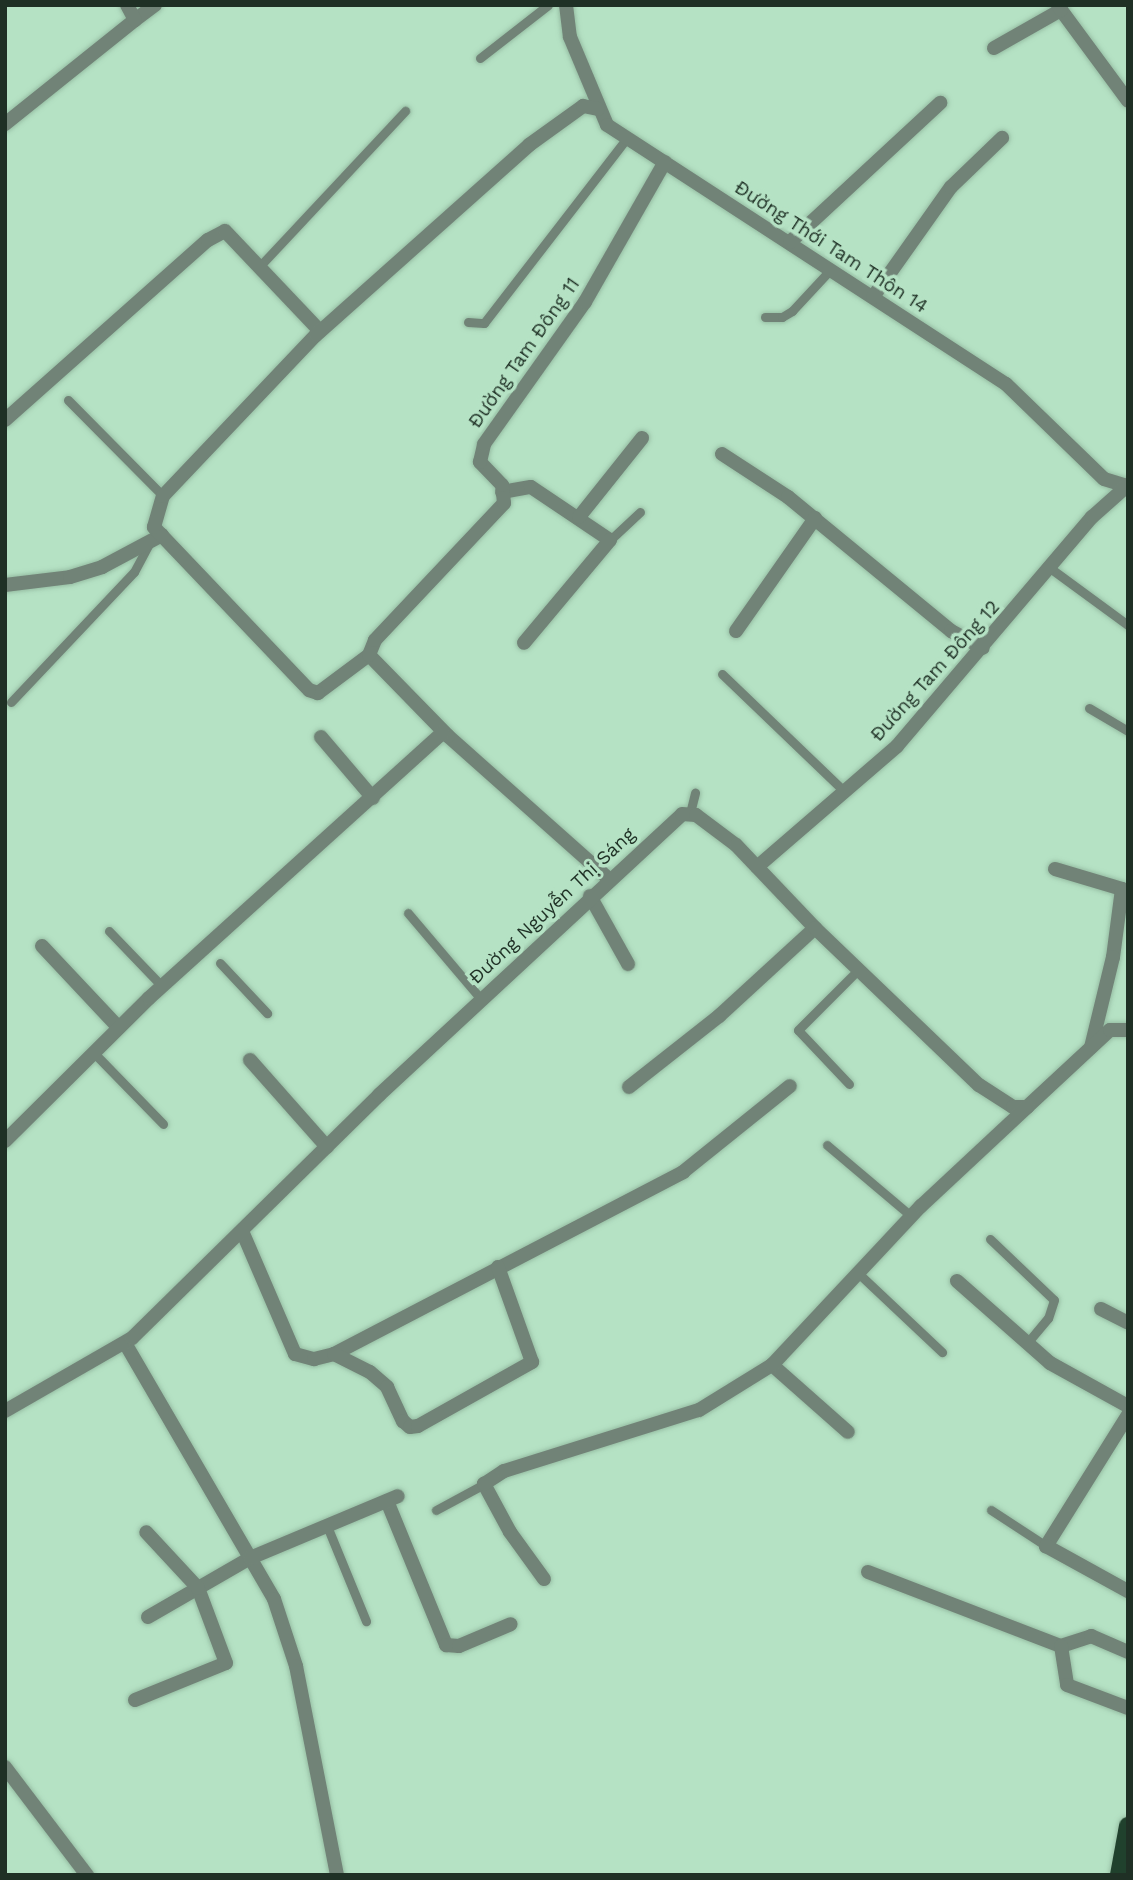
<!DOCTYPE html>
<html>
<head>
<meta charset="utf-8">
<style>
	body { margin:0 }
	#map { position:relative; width:1133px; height:1880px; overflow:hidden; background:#b5e2c4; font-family:"Work Sans",sans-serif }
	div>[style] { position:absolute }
	.roads { filter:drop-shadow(0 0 2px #97bea4) drop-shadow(0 0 2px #97bea4) }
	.service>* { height:9px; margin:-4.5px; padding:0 4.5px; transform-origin:4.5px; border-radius:4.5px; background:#718377 }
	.minor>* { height:14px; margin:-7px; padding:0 7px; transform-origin:7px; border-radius:7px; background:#718377 }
	.primary>* { height:18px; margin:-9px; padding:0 9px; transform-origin:9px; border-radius:9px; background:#20412d }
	span { translate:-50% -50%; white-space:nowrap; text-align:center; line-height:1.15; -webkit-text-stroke:7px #b5e2c4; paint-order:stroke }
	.street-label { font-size:19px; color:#1f3025 }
	.frame { position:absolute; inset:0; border:7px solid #1f3025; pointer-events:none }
</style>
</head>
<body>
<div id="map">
	<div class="roads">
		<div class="service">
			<div style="left:480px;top:58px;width:86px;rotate:-37.9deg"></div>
			<div style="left:259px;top:267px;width:214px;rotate:-46.9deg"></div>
			<div style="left:765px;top:317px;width:17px"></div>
			<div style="left:782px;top:317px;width:12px;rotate:-31deg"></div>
			<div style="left:792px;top:311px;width:57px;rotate:-47.1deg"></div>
			<div style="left:468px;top:322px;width:16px;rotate:4deg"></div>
			<div style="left:484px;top:323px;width:234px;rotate:-52.3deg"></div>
			<div style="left:68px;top:400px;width:135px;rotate:45.3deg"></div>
			<div style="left:610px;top:540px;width:41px;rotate:-43deg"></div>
			<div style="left:1050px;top:568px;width:97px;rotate:36.2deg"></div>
			<div style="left:722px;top:674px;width:170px;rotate:43.8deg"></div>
			<div style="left:11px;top:702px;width:179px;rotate:-46.6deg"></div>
			<div style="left:134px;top:572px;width:32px;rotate:-62deg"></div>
			<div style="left:1089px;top:708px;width:45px;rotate:30.5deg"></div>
			<div style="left:690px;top:813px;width:21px;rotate:-76deg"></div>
			<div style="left:408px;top:913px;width:113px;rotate:49.7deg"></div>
			<div style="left:109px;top:931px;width:76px;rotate:46.1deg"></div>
			<div style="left:220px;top:963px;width:69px;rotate:46.8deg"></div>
			<div style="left:94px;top:1053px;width:99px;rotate:45.8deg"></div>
			<div style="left:849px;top:1084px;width:74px;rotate:-133.4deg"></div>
			<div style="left:798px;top:1030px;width:85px;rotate:-45deg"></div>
			<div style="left:827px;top:1145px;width:110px;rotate:40.2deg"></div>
			<div style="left:990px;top:1239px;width:88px;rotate:43.6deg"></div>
			<div style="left:1054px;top:1300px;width:19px;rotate:108deg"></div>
			<div style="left:1048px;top:1318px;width:33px;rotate:130deg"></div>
			<div style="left:857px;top:1272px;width:117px;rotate:43.3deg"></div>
			<div style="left:436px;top:1510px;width:55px;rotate:-28.4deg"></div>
			<div style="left:991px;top:1510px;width:66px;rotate:33.2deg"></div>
			<div style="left:327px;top:1526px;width:103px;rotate:67.7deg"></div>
		</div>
		<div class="minor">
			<div style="left:566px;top:5px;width:32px;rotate:83deg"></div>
			<div style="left:570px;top:37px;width:95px;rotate:67.2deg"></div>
			<div style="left:607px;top:125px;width:476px;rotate:33deg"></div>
			<div style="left:1006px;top:384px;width:136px;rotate:44.1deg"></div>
			<div style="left:1104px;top:479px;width:24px;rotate:17deg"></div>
			<div style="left:1061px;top:10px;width:113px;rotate:53.6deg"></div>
			<div style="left:135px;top:20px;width:25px;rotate:-37deg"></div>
			<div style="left:994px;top:48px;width:77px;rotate:-29.6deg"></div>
			<div style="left:1061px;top:10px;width:6px;rotate:-121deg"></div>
			<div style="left:5px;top:124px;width:166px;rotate:-38.7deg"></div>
			<div style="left:135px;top:20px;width:17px;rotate:-118deg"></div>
			<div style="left:790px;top:242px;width:205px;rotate:-42.8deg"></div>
			<div style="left:873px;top:297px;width:135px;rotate:-54.7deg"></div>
			<div style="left:951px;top:187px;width:71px;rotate:-43.9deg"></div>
			<div style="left:5px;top:420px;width:271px;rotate:-41.6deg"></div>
			<div style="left:208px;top:240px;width:19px;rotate:-28deg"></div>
			<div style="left:225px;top:231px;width:138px;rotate:46.5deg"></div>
			<div style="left:722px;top:454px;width:79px;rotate:33.1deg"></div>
			<div style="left:788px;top:497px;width:211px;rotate:39.4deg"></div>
			<div style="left:951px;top:631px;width:36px;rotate:28deg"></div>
			<div style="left:502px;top:492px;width:29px;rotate:-10deg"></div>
			<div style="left:531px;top:487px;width:95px;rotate:33.9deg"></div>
			<div style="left:610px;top:540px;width:134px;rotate:129.9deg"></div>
			<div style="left:579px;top:517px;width:101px;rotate:-51.4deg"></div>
			<div style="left:5px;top:585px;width:65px;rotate:-7deg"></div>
			<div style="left:70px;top:577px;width:34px;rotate:-17deg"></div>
			<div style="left:102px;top:567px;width:68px;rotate:-28.1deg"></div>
			<div style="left:736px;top:631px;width:138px;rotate:-55deg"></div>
			<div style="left:369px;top:655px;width:64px;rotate:143.3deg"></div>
			<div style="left:318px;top:693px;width:9px;rotate:-162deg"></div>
			<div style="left:309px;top:690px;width:225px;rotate:-133.6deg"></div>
			<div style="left:154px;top:527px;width:32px;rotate:-74deg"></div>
			<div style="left:163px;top:496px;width:222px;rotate:-46.5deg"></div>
			<div style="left:316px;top:335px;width:285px;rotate:-41.7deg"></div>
			<div style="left:529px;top:145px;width:67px;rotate:-35.8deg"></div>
			<div style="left:583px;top:106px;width:15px;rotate:11deg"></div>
			<div style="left:321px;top:737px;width:80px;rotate:49.6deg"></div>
			<div style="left:757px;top:867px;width:185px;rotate:-40.8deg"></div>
			<div style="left:897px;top:746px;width:301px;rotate:-49.6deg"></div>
			<div style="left:1092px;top:517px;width:48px;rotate:-41.6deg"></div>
			<div style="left:1055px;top:869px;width:70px;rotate:16.6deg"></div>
			<div style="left:1122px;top:889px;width:69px;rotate:97.5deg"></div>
			<div style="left:1113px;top:957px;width:93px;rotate:103.7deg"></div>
			<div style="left:609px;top:879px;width:215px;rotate:-138.4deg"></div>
			<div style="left:448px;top:736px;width:113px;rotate:-134.3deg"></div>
			<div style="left:369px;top:655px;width:16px;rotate:-68deg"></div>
			<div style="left:375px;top:640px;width:188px;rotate:-46.7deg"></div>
			<div style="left:504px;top:503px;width:18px;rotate:-96deg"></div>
			<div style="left:502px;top:485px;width:32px;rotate:-134deg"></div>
			<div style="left:480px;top:462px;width:18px;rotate:-77deg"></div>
			<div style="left:484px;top:444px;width:174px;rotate:-54.6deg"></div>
			<div style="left:585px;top:302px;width:161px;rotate:-60.3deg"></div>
			<div style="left:590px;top:896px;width:78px;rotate:60.8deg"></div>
			<div style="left:42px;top:946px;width:112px;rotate:46.8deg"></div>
			<div style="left:250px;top:1060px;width:116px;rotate:48.5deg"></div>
			<div style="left:629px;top:1087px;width:115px;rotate:-38.3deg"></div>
			<div style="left:719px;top:1016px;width:130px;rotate:-42.5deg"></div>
			<div style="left:5px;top:1141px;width:203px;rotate:-44.8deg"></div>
			<div style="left:149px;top:998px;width:396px;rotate:-42.1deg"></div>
			<div style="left:242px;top:1231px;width:134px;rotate:66.7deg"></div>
			<div style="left:295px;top:1354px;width:20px;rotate:15deg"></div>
			<div style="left:314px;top:1359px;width:21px;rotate:-14deg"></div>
			<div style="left:334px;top:1354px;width:394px;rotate:-27.5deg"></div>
			<div style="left:683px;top:1172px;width:137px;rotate:-38.8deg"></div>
			<div style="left:957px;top:1281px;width:124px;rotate:41.4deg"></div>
			<div style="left:1050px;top:1363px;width:89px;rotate:28.9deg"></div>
			<div style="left:1101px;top:1309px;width:30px;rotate:27deg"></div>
			<div style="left:125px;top:1343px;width:296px;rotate:59.8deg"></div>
			<div style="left:274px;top:1599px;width:71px;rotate:71.8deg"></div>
			<div style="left:296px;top:1666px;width:213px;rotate:78.9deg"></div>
			<div style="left:334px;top:1354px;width:40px;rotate:26.6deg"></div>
			<div style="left:370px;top:1372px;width:23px;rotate:41deg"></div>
			<div style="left:387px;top:1387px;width:38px;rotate:65deg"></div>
			<div style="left:403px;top:1421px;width:9px;rotate:41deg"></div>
			<div style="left:410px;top:1427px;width:8px;rotate:-7deg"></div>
			<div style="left:418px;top:1426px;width:131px;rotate:-29.3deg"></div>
			<div style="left:532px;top:1362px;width:101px;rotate:-109.7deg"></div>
			<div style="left:772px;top:1365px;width:101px;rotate:41.4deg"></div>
			<div style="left:5px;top:1411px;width:146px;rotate:-29.9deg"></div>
			<div style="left:132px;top:1338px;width:346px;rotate:-44.5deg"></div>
			<div style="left:379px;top:1095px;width:413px;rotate:-42.8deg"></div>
			<div style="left:682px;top:814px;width:14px;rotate:4deg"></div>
			<div style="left:696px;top:815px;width:50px;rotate:36.9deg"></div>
			<div style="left:736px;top:845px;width:115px;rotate:46.4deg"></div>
			<div style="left:815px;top:928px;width:227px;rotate:43.8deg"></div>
			<div style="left:979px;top:1085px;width:40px;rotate:32.9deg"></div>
			<div style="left:1013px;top:1107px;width:14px"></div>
			<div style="left:1027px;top:1107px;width:113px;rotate:-42.9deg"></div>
			<div style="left:1110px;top:1030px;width:18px"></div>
			<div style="left:1128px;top:1415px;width:155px;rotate:122deg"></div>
			<div style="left:1046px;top:1546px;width:94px;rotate:28.8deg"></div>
			<div style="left:387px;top:1501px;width:156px;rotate:67.7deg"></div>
			<div style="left:446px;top:1645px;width:13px;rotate:4deg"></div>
			<div style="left:459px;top:1646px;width:56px;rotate:-22.9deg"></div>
			<div style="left:868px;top:1572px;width:207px;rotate:21deg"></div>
			<div style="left:1061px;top:1646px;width:32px;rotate:-18deg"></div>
			<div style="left:1091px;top:1636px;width:40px;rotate:23.4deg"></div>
			<div style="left:544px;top:1579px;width:58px;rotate:-125.9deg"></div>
			<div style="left:510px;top:1532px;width:55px;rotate:-118.4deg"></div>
			<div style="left:484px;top:1484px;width:24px;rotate:-33deg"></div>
			<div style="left:504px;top:1471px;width:204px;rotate:-17.4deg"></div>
			<div style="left:699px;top:1410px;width:86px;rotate:-31.7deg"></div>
			<div style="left:772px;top:1365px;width:218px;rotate:-46.9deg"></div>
			<div style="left:921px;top:1206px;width:145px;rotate:-43deg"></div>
			<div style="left:148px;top:1617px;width:118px;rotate:-30deg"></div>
			<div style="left:250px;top:1558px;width:160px;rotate:-22.7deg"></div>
			<div style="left:1061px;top:1646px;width:39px;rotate:81deg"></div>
			<div style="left:1067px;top:1685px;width:65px;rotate:20.7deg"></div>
			<div style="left:135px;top:1700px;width:98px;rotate:-22.1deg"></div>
			<div style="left:226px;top:1663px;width:80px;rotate:-110.5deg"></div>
			<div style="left:198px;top:1588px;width:76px;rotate:-132.9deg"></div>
			<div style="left:5px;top:1767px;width:136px;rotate:52.8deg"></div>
		</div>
		<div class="primary">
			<div style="left:1119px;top:1875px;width:50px;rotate:-79.6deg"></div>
		</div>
	</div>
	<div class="street-label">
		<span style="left:831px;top:247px;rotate:33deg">Đường Thới Tam Thôn 14</span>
		<span style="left:524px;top:353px;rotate:-55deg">Đường Tam Đông 11</span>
		<span style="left:935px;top:671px;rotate:-48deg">Đường Tam Đông 12</span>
		<span style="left:552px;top:906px;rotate:-43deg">Đường Nguyễn Thị Sáng</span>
	</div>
	<div class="frame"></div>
</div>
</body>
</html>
